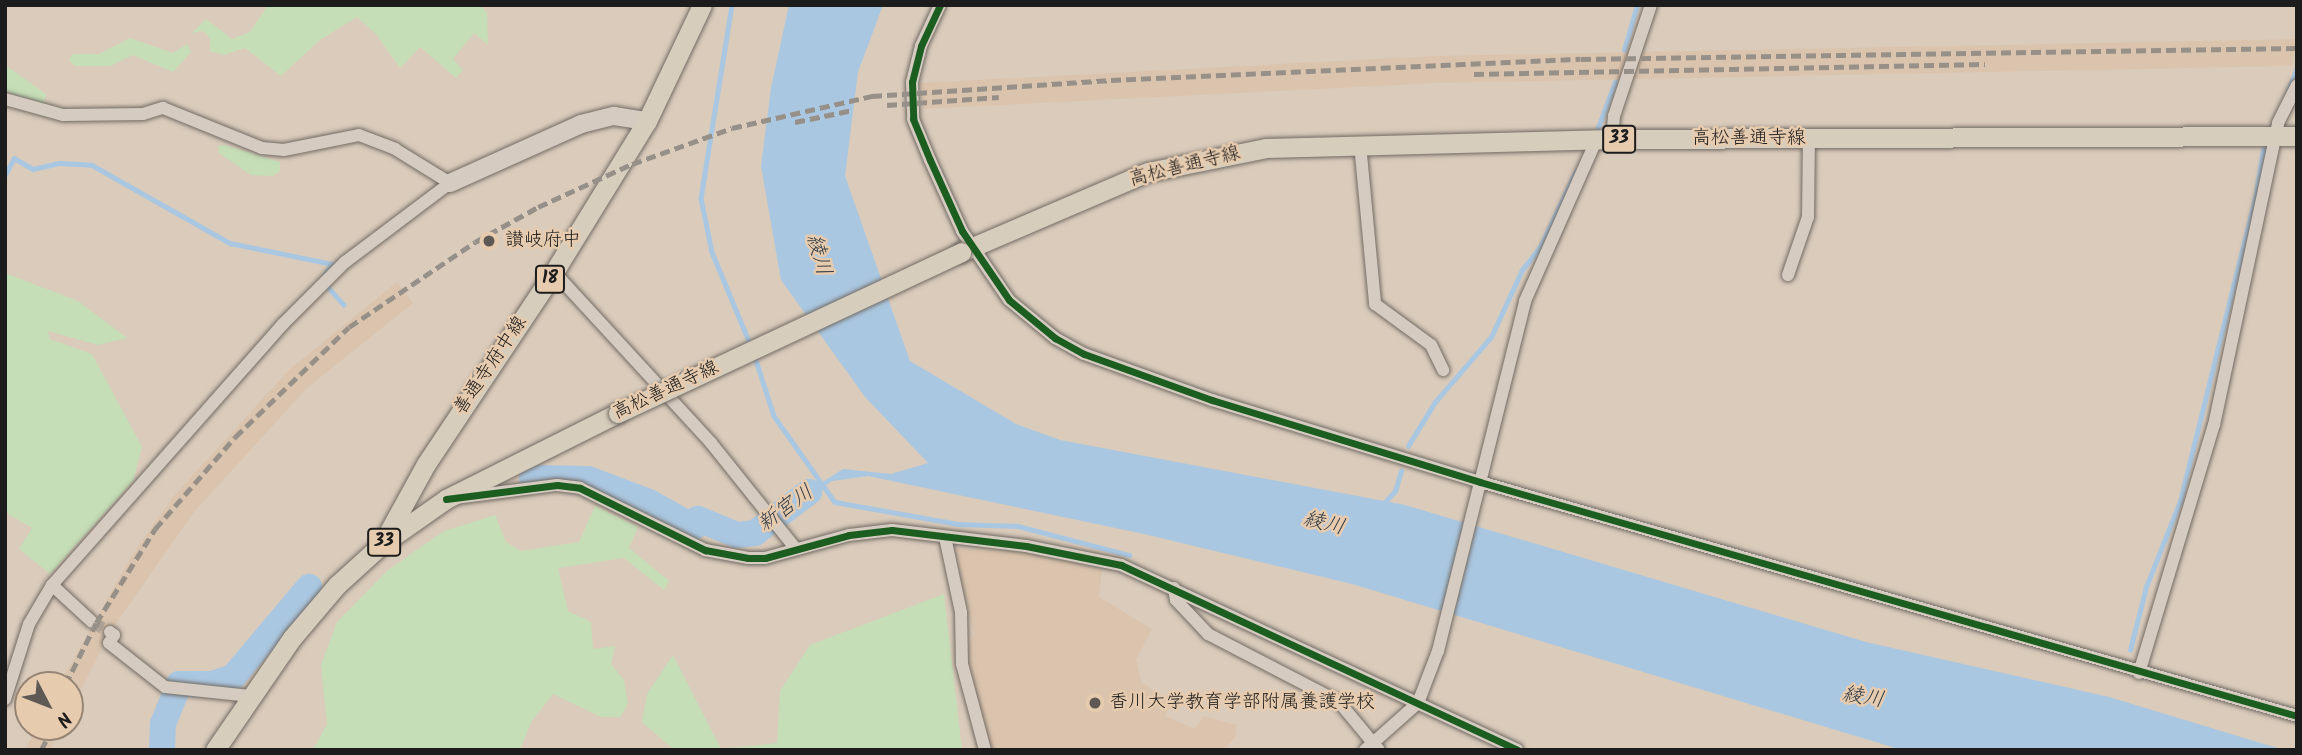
<!DOCTYPE html>
<html>
<head>
<meta charset="utf-8">
<style>
	body { margin:0 }
	#map { position:relative; width:2302px; height:755px; overflow:hidden; background:#dacbbb; font-family:Kalam,"Klee One",sans-serif }
	div>[style] { position:absolute }
	.built>* { inset:0; background:#dbc4ad }
	.green>* { inset:0; background:#c5deb7 }
	.water>* { inset:0; background:#aac7e1 }
	.stream>* { height:4.5px; margin:-2.25px; padding:0 2.25px; transform-origin:2.25px; border-radius:2.25px; background:#aac7e1 }
	.river>* { height:26px; margin:-13px; padding:0 13px; transform-origin:13px; border-radius:13px; background:#aac7e1 }
	.street-tunnel>* { height:12px; margin-top:-6px; transform-origin:0; background:repeating-linear-gradient(90deg,#b4a89b 0 12px,transparent 0 18px) }
	.roads { filter:drop-shadow(0 0 2px #726b64) drop-shadow(0 0 2px #726b64) }
	.street>* { height:12px; margin:-6px; padding:0 6px; transform-origin:6px; border-radius:6px; background:#d5cbc0 }
	.secondary>* { height:18px; margin:-9px; padding:0 9px; transform-origin:9px; border-radius:9px; background:#d5cbc0 }
	.primary>* { height:19px; margin:-9.5px; padding:0 9.5px; transform-origin:9.5px; border-radius:9.5px; background:#d7cdbc }
	.rail>* { height:4.5px; margin-top:-2.25px; transform-origin:0; background:repeating-linear-gradient(90deg,#979088 0 10px,transparent 0 15px) }
	.bridges { filter:drop-shadow(0 0 2px #726b64) drop-shadow(0 0 2px #726b64) }
	.primary-bridge>* { height:19px; margin:-9.5px; padding:0 9.5px; transform-origin:9.5px; border-radius:9.5px; background:#d7cdbc }
	.cycleway>* { height:7px; margin:-3.5px; padding:0 3.5px; transform-origin:3.5px; border-radius:3.5px; background:#1b5e20 }
	.dots>* { width:19px; height:19px; translate:-50% -50%; box-sizing:border-box; border:4px solid #e7cbae; border-radius:50% }
	span { translate:-50% -50%; white-space:nowrap; text-align:center; line-height:1.15; -webkit-text-stroke:5px #e7cbae; paint-order:stroke }
	.shield-label span { padding:2px 5px; background:#e7cbae; border:2px solid; border-radius:5px; -webkit-text-stroke-width:0 }
	.shield-label { font-size:18px; color:#1c1c1c; font-weight:700 }
	.street-label { font-size:19px; color:#1c1c1c }
	.poi-label { font-size:19px; color:#1c1c1c }
	.left { translate:0 -50%; text-align:left }
	.water-label { font-size:21px; color:#343e47; font-style:italic }
	.frame { position:absolute; inset:0; border:7px solid #1c1c1c; pointer-events:none }
	.north { position:absolute; left:14px; top:671px; width:70px; height:70px; box-sizing:border-box; background:#e7cbae; border:2px solid #968574; border-radius:50%; rotate:132deg; font-size:19px; font-weight:700; line-height:28px; text-align:center; color:#1c1c1c }
	.north::after { content:''; display:block; margin:auto; width:24px; height:32px; background:#5e5954; clip-path:polygon(50% 0,100% 100%,50% 72%,0 100%) }
</style>
</head>
<body>
<div id="map">
	<div class="built">
		<div style="clip-path:polygon(2296px 39px,2292px 66px,1435px 83px,923px 109px,920px 83px,1433px 56px)"></div>
		<div style="clip-path:polygon(397px 282px,413px 303px,307px 388px,194px 512px,110px 632px,70px 711px,70px 685px,59px 685px,131px 557px,173px 497px,289px 370px)"></div>
		<div style="clip-path:polygon(955px 548px,1024px 552px,1102px 569px,1099px 597px,1152px 629px,1136px 660px,1142px 683px,1173px 701px,1165px 716px,1195px 729px,1203px 716px,1236px 725px,1236px 736px,1224px 750px,990px 750px,967px 650px,974px 634px)"></div>
		<div style="clip-path:polygon(37px 727px,62px 727px,50px 750px,25px 750px)"></div>
	</div>
	<div class="green">
		<div style="clip-path:polygon(268px 5px,480px 5px,487px 12px,488px 45px,474px 33px,453px 59px,463px 70px,456px 78px,420px 47px,400px 68px,376px 34px,357px 17px,320px 40px,281px 76px,245px 48px,224px 55px,210px 51px,210px 38px,203px 31px,192px 33px,206px 19px,232px 39px,250px 32px)"></div>
		<div style="clip-path:polygon(130px 38px,173px 53px,187px 44px,191px 52px,173px 72px,133px 55px,110px 66px,75px 66px,69px 60px,73px 54px,99px 54px)"></div>
		<div style="clip-path:polygon(5px 65px,46px 94px,44px 105px,5px 91px)"></div>
		<div style="clip-path:polygon(225px 145px,280px 162px,280px 171px,273px 176px,251px 175px,219px 153px,218px 146px)"></div>
		<div style="clip-path:polygon(5px 273px,78px 301px,127px 338px,98px 345px,48px 331px,50px 339px,92px 354px,142px 447px,133px 481px,50px 574px,19px 549px,32px 528px,8px 514px,5px 504px)"></div>
		<div style="clip-path:polygon(595px 506px,638px 527px,629px 548px,669px 581px,664px 590px,624px 558px,558px 568px,568px 611px,591px 622px,593px 649px,615px 646px,611px 664px,624px 680px,628px 704px,620px 717px,601px 717px,553px 694px,531px 722px,520px 750px,313px 750px,327px 724px,321px 665px,337px 622px,388px 570px,444px 531px,495px 515px,506px 542px,521px 551px,579px 542px)"></div>
		<div style="clip-path:polygon(944px 594px,962px 750px,674px 750px,642px 722px,647px 694px,673px 655px,721px 749px,777px 743px,780px 691px,810px 645px)"></div>
	</div>
	<div class="water">
		<div style="clip-path:polygon(789px 5px,883px 5px,858px 72px,845px 176px,910px 361px,1016px 424px,1060px 440px,1405px 505px,1866px 642px,2109px 697px,2284px 750px,1902px 750px,1352px 584px,1144px 534px,868px 476px,832px 481px,783px 514px,780px 509px,843px 469px,891px 474px,928px 463px,865px 397px,781px 280px,761px 166px,771px 88px)"></div>
	</div>
	<div class="stream">
		<div style="left:732px;top:5px;width:195px;rotate:99.1deg"></div>
		<div style="left:701px;top:198px;width:55px;rotate:78.5deg"></div>
		<div style="left:712px;top:252px;width:102px;rotate:67.5deg"></div>
		<div style="left:1624px;top:50px;width:47px;rotate:-73.9deg"></div>
		<div style="left:2289px;top:89px;width:23px;rotate:-70deg"></div>
		<div style="left:1597px;top:130px;width:51px;rotate:-69.4deg"></div>
		<div style="left:5px;top:175px;width:19px;rotate:-62deg"></div>
		<div style="left:14px;top:158px;width:22px;rotate:30deg"></div>
		<div style="left:33px;top:169px;width:27px;rotate:-13deg"></div>
		<div style="left:59px;top:163px;width:33px;rotate:3deg"></div>
		<div style="left:92px;top:165px;width:159px;rotate:29.5deg"></div>
		<div style="left:230px;top:243px;width:104px;rotate:11.6deg"></div>
		<div style="left:332px;top:264px;width:13px;rotate:122deg"></div>
		<div style="left:327px;top:286px;width:25px;rotate:48deg"></div>
		<div style="left:754px;top:354px;width:65px;rotate:72.1deg"></div>
		<div style="left:774px;top:416px;width:105px;rotate:54.7deg"></div>
		<div style="left:835px;top:502px;width:126px;rotate:10.1deg"></div>
		<div style="left:959px;top:524px;width:59px;rotate:1.9deg"></div>
		<div style="left:1018px;top:526px;width:115px;rotate:14.6deg"></div>
		<div style="left:1408px;top:446px;width:52px;rotate:-58.5deg"></div>
		<div style="left:1435px;top:402px;width:86px;rotate:-49.3deg"></div>
		<div style="left:1491px;top:337px;width:74px;rotate:-65.2deg"></div>
		<div style="left:1522px;top:270px;width:29px;rotate:-52deg"></div>
		<div style="left:1540px;top:247px;width:84px;rotate:-64.7deg"></div>
		<div style="left:1383px;top:504px;width:18px;rotate:-47deg"></div>
		<div style="left:1395px;top:491px;width:21px;rotate:-73deg"></div>
		<div style="left:2130px;top:650px;width:65px;rotate:-75.7deg"></div>
		<div style="left:2146px;top:587px;width:92px;rotate:-68.4deg"></div>
		<div style="left:2180px;top:501px;width:311px;rotate:-76.1deg"></div>
		<div style="left:2255px;top:199px;width:51px;rotate:-80.9deg"></div>
	</div>
	<div class="river">
		<div style="left:532px;top:478px;width:56px;rotate:1deg"></div>
		<div style="left:588px;top:479px;width:65px;rotate:20.7deg"></div>
		<div style="left:649px;top:502px;width:51px;rotate:29.1deg"></div>
		<div style="left:694px;top:527px;width:9px;rotate:-63deg"></div>
		<div style="left:698px;top:519px;width:42px;rotate:22.3deg"></div>
		<div style="left:737px;top:535px;width:18px;rotate:-6deg"></div>
		<div style="left:755px;top:533px;width:68px;rotate:-37.2deg"></div>
		<div style="left:162px;top:750px;width:26px;rotate:-88deg"></div>
		<div style="left:163px;top:724px;width:43px;rotate:-68.2deg"></div>
		<div style="left:179px;top:684px;width:33px"></div>
		<div style="left:212px;top:684px;width:22px;rotate:-18deg"></div>
		<div style="left:233px;top:677px;width:118px;rotate:-49.8deg"></div>
	</div>
	<div class="street-tunnel">
		<div style="left:92px;top:622px;width:21px;rotate:29deg"></div>
	</div>
	<div class="roads">
		<div class="street">
			<div style="left:940px;top:5px;width:45px;rotate:114.9deg"></div>
			<div style="left:921px;top:46px;width:37px;rotate:104deg"></div>
			<div style="left:912px;top:82px;width:37px;rotate:88deg"></div>
			<div style="left:913px;top:119px;width:44px;rotate:67.5deg"></div>
			<div style="left:930px;top:160px;width:78px;rotate:65.7deg"></div>
			<div style="left:962px;top:231px;width:83px;rotate:55.7deg"></div>
			<div style="left:1009px;top:300px;width:60px;rotate:39.6deg"></div>
			<div style="left:1055px;top:338px;width:33px;rotate:29deg"></div>
			<div style="left:1084px;top:354px;width:136px;rotate:19.8deg"></div>
			<div style="left:1212px;top:400px;width:280px;rotate:17deg"></div>
			<div style="left:1480px;top:482px;width:850px;rotate:15.98deg"></div>
			<div style="left:5px;top:99px;width:60px;rotate:15.4deg"></div>
			<div style="left:63px;top:115px;width:80px;rotate:-0.7deg"></div>
			<div style="left:143px;top:114px;width:21px;rotate:-17deg"></div>
			<div style="left:163px;top:108px;width:107px;rotate:22deg"></div>
			<div style="left:262px;top:148px;width:22px;rotate:5deg"></div>
			<div style="left:284px;top:150px;width:76px;rotate:-11.3deg"></div>
			<div style="left:359px;top:135px;width:39px;rotate:21deg"></div>
			<div style="left:395px;top:149px;width:65px;rotate:31.7deg"></div>
			<div style="left:450px;top:183px;width:131px;rotate:143deg"></div>
			<div style="left:345px;top:262px;width:88px;rotate:135deg"></div>
			<div style="left:283px;top:324px;width:349px;rotate:131.5deg"></div>
			<div style="left:52px;top:585px;width:45px;rotate:120.5deg"></div>
			<div style="left:29px;top:624px;width:79px;rotate:107.7deg"></div>
			<div style="left:1612px;top:139px;width:23px;rotate:-85deg"></div>
			<div style="left:1614px;top:116px;width:117px;rotate:-71.6deg"></div>
			<div style="left:1360px;top:144px;width:161px;rotate:84.6deg"></div>
			<div style="left:1375px;top:304px;width:69px;rotate:36.2deg"></div>
			<div style="left:1431px;top:345px;width:28px;rotate:64deg"></div>
			<div style="left:554px;top:272px;width:232px;rotate:47.4deg"></div>
			<div style="left:711px;top:443px;width:136px;rotate:51.3deg"></div>
			<div style="left:1788px;top:275px;width:61px;rotate:-71deg"></div>
			<div style="left:1808px;top:217px;width:78px;rotate:-89.3deg"></div>
			<div style="left:455px;top:498px;width:103px;rotate:-7.3deg"></div>
			<div style="left:557px;top:485px;width:23px;rotate:7deg"></div>
			<div style="left:580px;top:488px;width:140px;rotate:26.4deg"></div>
			<div style="left:705px;top:550px;width:44px;rotate:10.5deg"></div>
			<div style="left:748px;top:558px;width:17px"></div>
			<div style="left:765px;top:558px;width:87px;rotate:-15.3deg"></div>
			<div style="left:849px;top:535px;width:43px;rotate:-6.6deg"></div>
			<div style="left:892px;top:530px;width:135px;rotate:6.8deg"></div>
			<div style="left:1026px;top:546px;width:97px;rotate:11.3deg"></div>
			<div style="left:1121px;top:565px;width:437px;rotate:25deg"></div>
			<div style="left:945px;top:537px;width:77px;rotate:78deg"></div>
			<div style="left:961px;top:612px;width:52px;rotate:88.9deg"></div>
			<div style="left:962px;top:664px;width:89px;rotate:75deg"></div>
			<div style="left:52px;top:585px;width:54px;rotate:42.8deg"></div>
			<div style="left:1174px;top:588px;width:12px;rotate:81deg"></div>
			<div style="left:1176px;top:600px;width:47px;rotate:46.7deg"></div>
			<div style="left:1208px;top:634px;width:148px;rotate:27.4deg"></div>
			<div style="left:1339px;top:702px;width:62px;rotate:50.2deg"></div>
			<div style="left:110px;top:632px;width:5px;rotate:37deg"></div>
			<div style="left:114px;top:635px;width:9px;rotate:122deg"></div>
			<div style="left:109px;top:643px;width:71px;rotate:38.2deg"></div>
			<div style="left:165px;top:687px;width:86px;rotate:6deg"></div>
			<div style="left:2139px;top:673px;width:259px;rotate:-73.2deg"></div>
			<div style="left:2214px;top:425px;width:309px;rotate:-78deg"></div>
			<div style="left:2278px;top:123px;width:42px;rotate:-63.4deg"></div>
			<div style="left:1365px;top:750px;width:71px;rotate:-41.6deg"></div>
			<div style="left:1418px;top:703px;width:56px;rotate:-69deg"></div>
			<div style="left:1438px;top:651px;width:361px;rotate:-76deg"></div>
			<div style="left:1525px;top:301px;width:173px;rotate:-66.1deg"></div>
		</div>
		<div class="secondary">
			<div style="left:450px;top:183px;width:144px;rotate:-24.2deg"></div>
			<div style="left:581px;top:124px;width:34px;rotate:-14deg"></div>
			<div style="left:614px;top:116px;width:33px;rotate:9deg"></div>
		</div>
		<div class="primary">
			<div style="left:961px;top:252px;width:203px;rotate:-23.2deg"></div>
			<div style="left:1148px;top:172px;width:120px;rotate:-11.5deg"></div>
			<div style="left:1266px;top:148px;width:346px;rotate:-1.5deg"></div>
			<div style="left:1612px;top:139px;width:685px;rotate:-0.25deg"></div>
			<div style="left:382px;top:544px;width:91px;rotate:-61.2deg"></div>
			<div style="left:426px;top:464px;width:231px;rotate:-56.3deg"></div>
			<div style="left:554px;top:272px;width:177px;rotate:-58.4deg"></div>
			<div style="left:647px;top:121px;width:128px;rotate:-64.6deg"></div>
			<div style="left:215px;top:750px;width:136px;rotate:-55.5deg"></div>
			<div style="left:292px;top:638px;width:70px;rotate:-49.7deg"></div>
			<div style="left:337px;top:585px;width:61px;rotate:-42.3deg"></div>
			<div style="left:382px;top:544px;width:78px;rotate:-35.1deg"></div>
			<div style="left:446px;top:499px;width:192px;rotate:-26.6deg"></div>
		</div>
	</div>
	<div class="rail">
		<div style="left:1474px;top:74px;width:511px;rotate:-1.12deg"></div>
		<div style="left:887px;top:105px;width:112px;rotate:-4.1deg"></div>
		<div style="left:795px;top:122px;width:59px;rotate:-11.7deg"></div>
		<div style="left:65px;top:685px;width:69px;rotate:-63.4deg"></div>
		<div style="left:96px;top:623px;width:111px;rotate:-57.9deg"></div>
		<div style="left:155px;top:529px;width:122px;rotate:-49deg"></div>
		<div style="left:235px;top:437px;width:158px;rotate:-44deg"></div>
		<div style="left:349px;top:327px;width:152px;rotate:-34deg"></div>
		<div style="left:475px;top:242px;width:72px;rotate:-29.1deg"></div>
		<div style="left:538px;top:207px;width:103px;rotate:-24.6deg"></div>
		<div style="left:632px;top:164px;width:106px;rotate:-19.8deg"></div>
		<div style="left:732px;top:128px;width:144px;rotate:-12.9deg"></div>
		<div style="left:872px;top:96px;width:240px;rotate:-3.8deg"></div>
		<div style="left:1111px;top:80px;width:470px;rotate:-2.6deg"></div>
		<div style="left:1581px;top:59px;width:716px;rotate:-0.88deg"></div>
		<div style="left:41px;top:750px;width:26px;rotate:-62deg"></div>
	</div>
	<div class="bridges">
		<div class="primary-bridge">
			<div style="left:618px;top:413px;width:379px;rotate:-25.1deg"></div>
		</div>
	</div>
	<div class="cycleway">
		<div style="left:940px;top:5px;width:45px;rotate:114.9deg"></div>
		<div style="left:921px;top:46px;width:37px;rotate:104deg"></div>
		<div style="left:912px;top:82px;width:37px;rotate:88deg"></div>
		<div style="left:913px;top:119px;width:44px;rotate:67.5deg"></div>
		<div style="left:930px;top:160px;width:78px;rotate:65.7deg"></div>
		<div style="left:962px;top:231px;width:83px;rotate:55.7deg"></div>
		<div style="left:1009px;top:300px;width:60px;rotate:39.6deg"></div>
		<div style="left:1055px;top:338px;width:33px;rotate:29deg"></div>
		<div style="left:1084px;top:354px;width:136px;rotate:19.8deg"></div>
		<div style="left:1212px;top:400px;width:280px;rotate:17deg"></div>
		<div style="left:1480px;top:482px;width:850px;rotate:15.98deg"></div>
		<div style="left:446px;top:499px;width:112px;rotate:-7.2deg"></div>
		<div style="left:557px;top:485px;width:23px;rotate:7deg"></div>
		<div style="left:580px;top:488px;width:140px;rotate:26.4deg"></div>
		<div style="left:705px;top:550px;width:44px;rotate:10.5deg"></div>
		<div style="left:748px;top:558px;width:17px"></div>
		<div style="left:765px;top:558px;width:87px;rotate:-15.3deg"></div>
		<div style="left:849px;top:535px;width:43px;rotate:-6.6deg"></div>
		<div style="left:892px;top:530px;width:135px;rotate:6.8deg"></div>
		<div style="left:1026px;top:546px;width:97px;rotate:11.3deg"></div>
		<div style="left:1121px;top:565px;width:437px;rotate:25deg"></div>
	</div>
	<div class="dots">
		<div style="left:489px;top:241px;background:#5e5954"></div>
		<div style="left:1095px;top:703px;background:#5e5954"></div>
	</div>
	<div class="shield-label">
		<span style="left:1619px;top:139px">33</span>
		<span style="left:550px;top:279px">18</span>
		<span style="left:384px;top:542px">33</span>
	</div>
	<div class="street-label">
		<span style="left:1749px;top:139px">高松善通寺線</span>
		<span style="left:1185px;top:167px;rotate:-14deg">高松善通寺線</span>
		<span style="left:491px;top:366px;rotate:-56deg">善通寺府中線</span>
		<span style="left:666px;top:391px;rotate:-25deg">高松善通寺線</span>
	</div>
	<div class="poi-label">
		<span class="left" style="left:505px;top:241px">讃岐府中</span>
		<span class="left" style="left:1109px;top:703px">香川大学教育学部附属養護学校</span>
	</div>
	<div class="water-label">
		<span style="left:818px;top:255px;rotate:75deg">綾川</span>
		<span style="left:786px;top:509px;rotate:-36deg">新宮川</span>
		<span style="left:1324px;top:524px;rotate:14deg">綾川</span>
		<span style="left:1863px;top:698px;rotate:10deg">綾川</span>
	</div>
	<div class="frame"></div>
	<div class="north">N</div>
</div>
</body>
</html>
